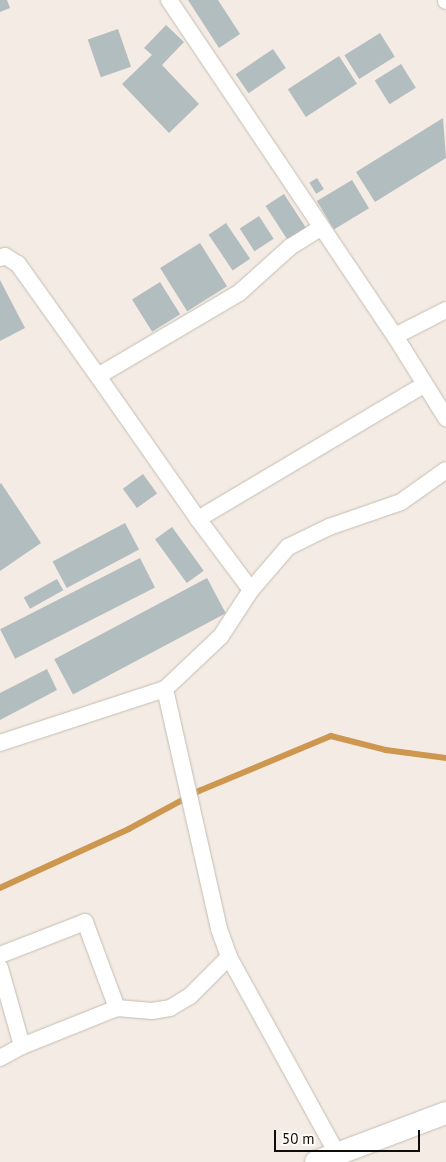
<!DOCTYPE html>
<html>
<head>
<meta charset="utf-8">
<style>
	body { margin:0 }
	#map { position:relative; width:446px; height:1162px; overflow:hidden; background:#f4ece4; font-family:"PT Sans",sans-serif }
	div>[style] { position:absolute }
	.stream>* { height:5.5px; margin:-2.75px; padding:0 2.75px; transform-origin:2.75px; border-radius:2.75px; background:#ce9750 }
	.building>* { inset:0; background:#b1bdbe; transform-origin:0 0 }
	.roads { filter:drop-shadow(0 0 1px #c3bcb4) drop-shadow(0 0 1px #c3bcb4) }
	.street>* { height:16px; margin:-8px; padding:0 8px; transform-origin:8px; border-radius:8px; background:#fff }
	.secondary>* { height:22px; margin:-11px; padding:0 11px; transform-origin:11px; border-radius:11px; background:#fff }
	span { translate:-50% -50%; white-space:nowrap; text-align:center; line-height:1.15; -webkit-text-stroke:4px #fefaf5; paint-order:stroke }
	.scale { position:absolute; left:274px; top:1130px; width:146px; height:22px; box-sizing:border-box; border:2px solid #0f0d0a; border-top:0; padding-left:6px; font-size:15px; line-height:18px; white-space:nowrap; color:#0f0d0a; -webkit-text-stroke:4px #fefaf5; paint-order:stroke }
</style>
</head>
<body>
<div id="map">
	<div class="stream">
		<div style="left:0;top:888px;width:142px;rotate:-24.6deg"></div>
		<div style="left:129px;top:829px;width:80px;rotate:-28.5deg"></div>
		<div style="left:199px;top:791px;width:143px;rotate:-22.6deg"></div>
		<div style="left:331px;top:736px;width:57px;rotate:14.3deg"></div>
		<div style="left:386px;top:750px;width:61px;rotate:7.6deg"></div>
	</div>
	<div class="building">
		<div style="clip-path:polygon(0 0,7px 0,10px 8px,0 12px)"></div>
		<div style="clip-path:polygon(188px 0,218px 0,240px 34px,219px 48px)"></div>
		<div style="clip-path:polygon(166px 25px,184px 42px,162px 65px,199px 104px,169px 133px,122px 84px,152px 55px,144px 48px)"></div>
		<div style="left:118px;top:29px;width:40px;height:32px;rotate:71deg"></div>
		<div style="left:380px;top:33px;width:28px;height:42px;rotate:58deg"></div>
		<div style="left:273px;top:49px;width:23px;height:45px;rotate:56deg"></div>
		<div style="left:339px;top:56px;width:33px;height:61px;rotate:57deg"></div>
		<div style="left:401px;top:64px;width:28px;height:31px;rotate:58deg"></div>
		<div style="clip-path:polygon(443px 118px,446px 158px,375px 202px,356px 172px)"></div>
		<div style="left:317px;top:178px;width:13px;height:9px;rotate:58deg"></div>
		<div style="left:352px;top:180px;width:33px;height:41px;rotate:59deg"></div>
		<div style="left:284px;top:194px;width:43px;height:22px;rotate:57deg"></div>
		<div style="left:259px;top:216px;width:27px;height:23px;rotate:57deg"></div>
		<div style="left:226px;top:223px;width:43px;height:21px;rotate:56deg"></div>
		<div style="left:200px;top:243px;width:51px;height:47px;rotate:58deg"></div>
		<div style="clip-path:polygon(0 280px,25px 328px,0 341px)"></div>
		<div style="left:160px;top:282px;width:38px;height:33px;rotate:58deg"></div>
		<div style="left:143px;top:474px;width:24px;height:25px;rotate:54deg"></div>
		<div style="clip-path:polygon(1px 483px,41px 543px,0 571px,0 484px)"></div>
		<div style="left:125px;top:523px;width:30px;height:82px;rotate:62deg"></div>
		<div style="left:172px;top:527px;width:54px;height:21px;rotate:54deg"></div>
		<div style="left:140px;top:558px;width:33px;height:157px;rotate:63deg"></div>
		<div style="left:207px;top:578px;width:40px;height:173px;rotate:62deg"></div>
		<div style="left:57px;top:579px;width:13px;height:38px;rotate:61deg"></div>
		<div style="clip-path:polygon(47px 669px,57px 690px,0 720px,0 693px)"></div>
	</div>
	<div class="roads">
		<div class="street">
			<div style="left:169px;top:0;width:405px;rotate:56.1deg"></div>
			<div style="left:395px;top:336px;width:97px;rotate:58.1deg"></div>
			<div style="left:446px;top:0;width:1px;rotate:90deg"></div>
			<div style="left:0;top:258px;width:5px;rotate:-22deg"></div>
			<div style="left:5px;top:256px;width:15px;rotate:32deg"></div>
			<div style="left:18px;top:264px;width:138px;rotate:54.5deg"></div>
			<div style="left:395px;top:336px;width:57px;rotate:-27deg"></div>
			<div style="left:198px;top:519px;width:174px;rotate:-125deg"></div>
			<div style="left:98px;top:376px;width:164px;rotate:-30.5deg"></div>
			<div style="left:239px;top:293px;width:69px;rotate:-42deg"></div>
			<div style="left:290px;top:247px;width:36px;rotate:-32deg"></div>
			<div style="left:251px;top:590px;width:89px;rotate:-126.7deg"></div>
			<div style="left:198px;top:519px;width:263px;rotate:-30.7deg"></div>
			<div style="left:165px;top:689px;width:246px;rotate:77.3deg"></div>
			<div style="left:219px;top:929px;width:30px;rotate:70deg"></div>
			<div style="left:229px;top:957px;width:222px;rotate:61.2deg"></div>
			<div style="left:0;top:743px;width:174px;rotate:-18.1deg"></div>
			<div style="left:165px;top:689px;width:77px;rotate:-43.4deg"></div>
			<div style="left:221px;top:636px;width:55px;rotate:-56.9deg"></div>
			<div style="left:251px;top:590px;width:57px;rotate:-49.3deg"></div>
			<div style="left:288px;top:547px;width:46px;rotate:-26deg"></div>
			<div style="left:329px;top:527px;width:76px;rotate:-19.1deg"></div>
			<div style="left:401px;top:502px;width:55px;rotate:-35.4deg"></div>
			<div style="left:0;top:955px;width:91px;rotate:-21.2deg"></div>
			<div style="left:85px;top:922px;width:92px;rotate:69.6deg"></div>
			<div style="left:117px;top:1008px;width:35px;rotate:5deg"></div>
			<div style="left:152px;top:1011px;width:18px;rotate:-9deg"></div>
			<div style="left:170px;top:1008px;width:23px;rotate:-31deg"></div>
			<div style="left:190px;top:996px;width:55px;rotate:-45deg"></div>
			<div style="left:0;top:968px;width:81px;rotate:74.2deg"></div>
			<div style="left:22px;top:1046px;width:102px;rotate:-21.8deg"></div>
			<div style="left:0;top:1058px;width:25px;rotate:-29deg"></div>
		</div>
		<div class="secondary">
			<div style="left:316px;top:1162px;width:139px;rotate:-20.7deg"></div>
		</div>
	</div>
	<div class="scale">50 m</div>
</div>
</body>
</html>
